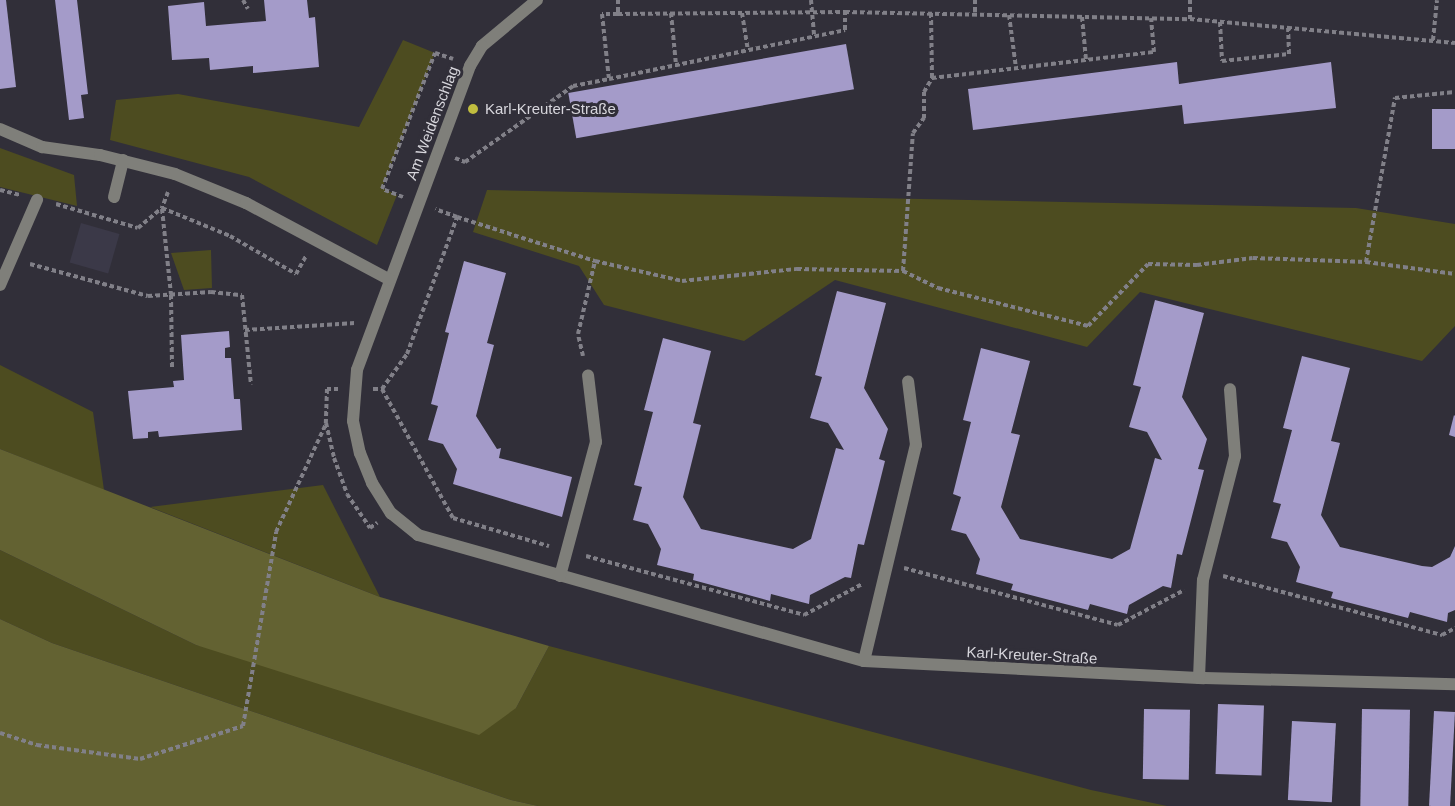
<!DOCTYPE html>
<html>
<head>
<meta charset="utf-8">
<style>
	body { margin:0 }
	#map { position:relative; width:1455px; height:806px; overflow:hidden; background:#312f39; font-family:Helvetica,sans-serif }
	div>[style] { position:absolute }
	.built>* { inset:0; background:#3b3948; transform-origin:0 0 }
	.green>* { inset:0; background:#4d4c20 }
	.forest>* { inset:0; background:#636232 }
	.building>* { inset:0; background:#a49bc9; transform-origin:0 0 }
	.path>* { height:4px; margin-top:-2px; transform-origin:0; background:repeating-linear-gradient(90deg,#818088 0 4.5px,transparent 0 7.5px) }
	.service>* { height:12px; margin:-6px; padding:0 6px; transform-origin:6px; border-radius:6px; background:#7f7f7a }
	.minor>* { height:12px; margin:-6px; padding:0 6px; transform-origin:6px; border-radius:6px; background:#7f7f7a }
	.dots>* { width:16px; height:16px; translate:-50% -50%; box-sizing:border-box; border:3px solid #312f39; border-radius:50% }
	span { translate:-50% -50%; white-space:nowrap; text-align:center; line-height:1.15; -webkit-text-stroke:6px #312f39; paint-order:stroke }
	.poi-label { font-size:15px; color:#d7d6dc }
	.left { translate:0 -50%; text-align:left }
	.street-label { font-size:15px; color:#d7d6dc }
</style>
</head>
<body>
<div id="map">
	<div class="built">
		<div style="left:81px;top:223px;width:40px;height:41px;rotate:16deg"></div>
	</div>
	<div class="green">
		<div style="clip-path:polygon(403px 40px,435px 53px,382px 188px,397px 195px,377px 245px,249px 177px,110px 140px,116px 100px,178px 94px,359px 127px)"></div>
		<div style="clip-path:polygon(0 148px,74px 175px,77px 206px,0 187px)"></div>
		<div style="clip-path:polygon(487px 190px,1356px 208px,1455px 224px,1455px 326px,1422px 361px,1140px 292px,1087px 347px,835px 280px,744px 341px,604px 305px,579px 266px,473px 232px)"></div>
		<div style="clip-path:polygon(211px 250px,212px 288px,184px 290px,171px 253px)"></div>
		<div style="clip-path:polygon(0 365px,93px 412px,104px 490px,0 449px)"></div>
		<div style="clip-path:polygon(323px 485px,380px 597px,150px 507px)"></div>
		<div style="clip-path:polygon(0 550px,196px 645px,516px 708px,549px 646px,1091px 790px,1167px 806px,538px 806px,511px 800px,52px 643px,0 619px)"></div>
	</div>
	<div class="forest">
		<div style="clip-path:polygon(0 449px,380px 597px,549px 646px,516px 708px,479px 735px,196px 645px,0 550px)"></div>
		<div style="clip-path:polygon(0 619px,52px 643px,511px 800px,538px 806px,0 806px)"></div>
	</div>
	<div class="building">
		<div style="clip-path:polygon(0 0,6px 0,16px 87px,0 89px)"></div>
		<div style="clip-path:polygon(55px 0,77px 0,88px 94px,81px 95px,84px 118px,69px 120px)"></div>
		<div style="clip-path:polygon(264px 0,307px 0,309px 18px,315px 17px,319px 67px,253px 73px,253px 66px,210px 70px,209px 58px,172px 60px,168px 6px,204px 2px,206px 26px,266px 21px)"></div>
		<div style="left:846px;top:44px;width:46px;height:282px;rotate:80deg"></div>
		<div style="clip-path:polygon(1177px 62px,1179px 84px,1331px 62px,1336px 108px,1184px 124px,1182px 105px,973px 130px,968px 89px)"></div>
		<div style="left:1455px;top:109px;width:40px;height:23px;rotate:90deg"></div>
		<div style="clip-path:polygon(464px 261px,506px 273px,487px 343px,494px 345px,476px 416px,497px 449px,501px 448px,499px 458px,572px 477px,562px 517px,453px 484px,457px 469px,443px 444px,428px 440px,438px 406px,431px 404px,449px 333px,445px 332px)"></div>
		<div style="clip-path:polygon(837px 291px,886px 303px,864px 388px,888px 429px,879px 459px,885px 461px,864px 545px,858px 544px,851px 578px,845px 577px,810px 595px,809px 604px,771px 594px,770px 601px,693px 580px,694px 574px,657px 565px,661px 549px,648px 524px,633px 520px,642px 487px,634px 485px,653px 412px,644px 410px,663px 338px,711px 351px,693px 423px,701px 425px,683px 497px,701px 529px,793px 549px,811px 539px,836px 448px,844px 450px,828px 423px,810px 418px,822px 377px,815px 375px)"></div>
		<div style="clip-path:polygon(1155px 300px,1204px 313px,1182px 397px,1207px 439px,1198px 469px,1204px 470px,1182px 555px,1177px 554px,1171px 588px,1163px 586px,1129px 605px,1127px 614px,1090px 604px,1088px 610px,1011px 590px,1013px 584px,976px 574px,980px 559px,966px 534px,951px 530px,961px 497px,953px 494px,971px 422px,963px 420px,981px 348px,1030px 361px,1011px 433px,1020px 435px,1001px 507px,1020px 539px,1112px 559px,1130px 549px,1155px 458px,1162px 460px,1147px 432px,1129px 427px,1141px 387px,1133px 385px)"></div>
		<div style="clip-path:polygon(229px 331px,230px 347px,225px 348px,225px 358px,231px 358px,234px 399px,240px 399px,242px 430px,159px 437px,158px 431px,148px 432px,148px 438px,133px 439px,128px 391px,174px 387px,173px 381px,184px 380px,181px 335px)"></div>
		<div style="clip-path:polygon(1302px 356px,1350px 368px,1331px 441px,1340px 443px,1321px 515px,1340px 547px,1422px 566px,1432px 567px,1450px 557px,1455px 546px,1455px 610px,1448px 613px,1447px 622px,1410px 612px,1408px 618px,1331px 598px,1333px 592px,1296px 582px,1300px 567px,1287px 542px,1271px 538px,1281px 504px,1273px 502px,1292px 430px,1283px 428px)"></div>
		<div style="clip-path:polygon(1454px 415px,1455px 416px,1455px 437px,1449px 435px)"></div>
		<div style="left:1218px;top:704px;width:46px;height:70px;rotate:2deg"></div>
		<div style="left:1144px;top:709px;width:46px;height:70px;rotate:1deg"></div>
		<div style="left:1362px;top:709px;width:48px;height:97px;rotate:1deg"></div>
		<div style="left:1434px;top:711px;width:21px;height:95px;rotate:3deg"></div>
		<div style="left:1292px;top:721px;width:44px;height:79px;rotate:3deg"></div>
	</div>
	<div class="path">
		<div style="left:243px;top:0;width:10px;rotate:61deg"></div>
		<div style="left:618px;top:0;width:14px;rotate:90deg"></div>
		<div style="left:618px;top:14px;width:227px;rotate:-0.5deg"></div>
		<div style="left:845px;top:12px;width:345px;rotate:1.2deg"></div>
		<div style="left:1190px;top:19px;width:266px;rotate:5.2deg"></div>
		<div style="left:811px;top:0;width:36px;rotate:85deg"></div>
		<div style="left:975px;top:0;width:14px;rotate:90deg"></div>
		<div style="left:671px;top:13px;width:52px;rotate:84.5deg"></div>
		<div style="left:742px;top:13px;width:37px;rotate:81deg"></div>
		<div style="left:931px;top:13px;width:65px;rotate:89.1deg"></div>
		<div style="left:932px;top:78px;width:224px;rotate:-6.7deg"></div>
		<div style="left:1154px;top:52px;width:34px;rotate:-95deg"></div>
		<div style="left:618px;top:14px;width:16px;rotate:180deg"></div>
		<div style="left:602px;top:14px;width:65px;rotate:83.9deg"></div>
		<div style="left:609px;top:79px;width:241px;rotate:-11.7deg"></div>
		<div style="left:845px;top:30px;width:18px;rotate:-90deg"></div>
		<div style="left:1009px;top:15px;width:53px;rotate:82.5deg"></div>
		<div style="left:1082px;top:17px;width:43px;rotate:84.7deg"></div>
		<div style="left:1190px;top:19px;width:19px;rotate:-90deg"></div>
		<div style="left:1220px;top:22px;width:39px;rotate:87deg"></div>
		<div style="left:1222px;top:61px;width:67px;rotate:-6deg"></div>
		<div style="left:1289px;top:54px;width:26px;rotate:-92deg"></div>
		<div style="left:1433px;top:40px;width:40px;rotate:-84.3deg"></div>
		<div style="left:455px;top:158px;width:11px;rotate:22deg"></div>
		<div style="left:465px;top:162px;width:132px;rotate:-35.1deg"></div>
		<div style="left:573px;top:86px;width:37px;rotate:-11deg"></div>
		<div style="left:0;top:190px;width:21px;rotate:14deg"></div>
		<div style="left:168px;top:192px;width:17px;rotate:111deg"></div>
		<div style="left:162px;top:208px;width:74px;rotate:22.4deg"></div>
		<div style="left:230px;top:236px;width:76px;rotate:29.9deg"></div>
		<div style="left:296px;top:274px;width:21px;rotate:-61deg"></div>
		<div style="left:403px;top:197px;width:22px;rotate:-159deg"></div>
		<div style="left:382px;top:189px;width:146px;rotate:-68.7deg"></div>
		<div style="left:435px;top:53px;width:19px;rotate:18deg"></div>
		<div style="left:56px;top:204px;width:85px;rotate:16.3deg"></div>
		<div style="left:138px;top:228px;width:31px;rotate:-40deg"></div>
		<div style="left:162px;top:209px;width:86px;rotate:84deg"></div>
		<div style="left:171px;top:295px;width:75px;rotate:89.2deg"></div>
		<div style="left:457px;top:217px;width:145px;rotate:17.7deg"></div>
		<div style="left:595px;top:261px;width:89px;rotate:12.9deg"></div>
		<div style="left:682px;top:281px;width:116px;rotate:-6deg"></div>
		<div style="left:797px;top:269px;width:106px;rotate:1.1deg"></div>
		<div style="left:903px;top:271px;width:39px;rotate:26deg"></div>
		<div style="left:938px;top:288px;width:155px;rotate:14.2deg"></div>
		<div style="left:1088px;top:326px;width:86px;rotate:-45.9deg"></div>
		<div style="left:1148px;top:264px;width:49px;rotate:1.2deg"></div>
		<div style="left:1197px;top:265px;width:56px;rotate:-7.1deg"></div>
		<div style="left:1253px;top:258px;width:113px;rotate:2deg"></div>
		<div style="left:1366px;top:262px;width:90px;rotate:7.7deg"></div>
		<div style="left:1366px;top:262px;width:167px;rotate:-80deg"></div>
		<div style="left:1395px;top:98px;width:60px;rotate:-5.7deg"></div>
		<div style="left:30px;top:264px;width:122px;rotate:15.2deg"></div>
		<div style="left:148px;top:296px;width:63px;rotate:-3.6deg"></div>
		<div style="left:211px;top:292px;width:31px;rotate:6deg"></div>
		<div style="left:242px;top:295px;width:90px;rotate:84.3deg"></div>
		<div style="left:903px;top:271px;width:138px;rotate:-85.9deg"></div>
		<div style="left:913px;top:133px;width:19px;rotate:-54deg"></div>
		<div style="left:924px;top:118px;width:26px;rotate:-90deg"></div>
		<div style="left:924px;top:92px;width:16px;rotate:-60deg"></div>
		<div style="left:245px;top:330px;width:110px;rotate:-3.6deg"></div>
		<div style="left:583px;top:356px;width:23px;rotate:-103deg"></div>
		<div style="left:578px;top:334px;width:75px;rotate:-76.9deg"></div>
		<div style="left:338px;top:389px;width:11px;rotate:180deg"></div>
		<div style="left:327px;top:389px;width:34px;rotate:92deg"></div>
		<div style="left:326px;top:423px;width:36px;rotate:77deg"></div>
		<div style="left:334px;top:458px;width:38px;rotate:70deg"></div>
		<div style="left:347px;top:494px;width:41px;rotate:55.9deg"></div>
		<div style="left:370px;top:528px;width:9px;rotate:-36deg"></div>
		<div style="left:373px;top:389px;width:9px"></div>
		<div style="left:382px;top:389px;width:43px;rotate:-54.5deg"></div>
		<div style="left:407px;top:354px;width:146px;rotate:-69.9deg"></div>
		<div style="left:457px;top:217px;width:23px;rotate:-160deg"></div>
		<div style="left:382px;top:389px;width:147px;rotate:61.2deg"></div>
		<div style="left:453px;top:518px;width:100px;rotate:16.3deg"></div>
		<div style="left:586px;top:556px;width:226px;rotate:15.1deg"></div>
		<div style="left:804px;top:615px;width:66px;rotate:-28.1deg"></div>
		<div style="left:904px;top:568px;width:221px;rotate:14.9deg"></div>
		<div style="left:1118px;top:625px;width:75px;rotate:-27.9deg"></div>
		<div style="left:1223px;top:576px;width:227px;rotate:15.1deg"></div>
		<div style="left:1442px;top:635px;width:15px;rotate:-28deg"></div>
		<div style="left:0;top:733px;width:39px;rotate:18deg"></div>
		<div style="left:37px;top:745px;width:104px;rotate:7.7deg"></div>
		<div style="left:140px;top:759px;width:108px;rotate:-17.8deg"></div>
		<div style="left:243px;top:726px;width:197px;rotate:-80.3deg"></div>
		<div style="left:276px;top:532px;width:119px;rotate:-65.2deg"></div>
	</div>
	<div class="service">
		<div style="left:0;top:129px;width:46px;rotate:23.2deg"></div>
		<div style="left:42px;top:147px;width:59px;rotate:7.9deg"></div>
		<div style="left:0;top:285px;width:93px;rotate:-66.5deg"></div>
	</div>
	<div class="minor">
		<div style="left:537px;top:0;width:72px;rotate:140.1deg"></div>
		<div style="left:482px;top:46px;width:23px;rotate:121deg"></div>
		<div style="left:470px;top:66px;width:324px;rotate:110.4deg"></div>
		<div style="left:357px;top:370px;width:51px;rotate:94.5deg"></div>
		<div style="left:353px;top:421px;width:33px;rotate:78deg"></div>
		<div style="left:360px;top:453px;width:32px;rotate:68deg"></div>
		<div style="left:372px;top:483px;width:36px;rotate:58deg"></div>
		<div style="left:391px;top:513px;width:35px;rotate:39deg"></div>
		<div style="left:418px;top:535px;width:463px;rotate:15.8deg"></div>
		<div style="left:864px;top:661px;width:340px;rotate:2.9deg"></div>
		<div style="left:1204px;top:678px;width:251px;rotate:1.4deg"></div>
		<div style="left:100px;top:155px;width:77px;rotate:14.2deg"></div>
		<div style="left:175px;top:174px;width:77px;rotate:22.2deg"></div>
		<div style="left:246px;top:203px;width:163px;rotate:28.1deg"></div>
		<div style="left:114px;top:197px;width:38px;rotate:-76deg"></div>
		<div style="left:560px;top:576px;width:139px;rotate:-75deg"></div>
		<div style="left:596px;top:442px;width:67px;rotate:-96.8deg"></div>
		<div style="left:864px;top:661px;width:222px;rotate:-76.5deg"></div>
		<div style="left:916px;top:445px;width:64px;rotate:-97.1deg"></div>
		<div style="left:1199px;top:678px;width:98px;rotate:-87.7deg"></div>
		<div style="left:1203px;top:580px;width:128px;rotate:-75.5deg"></div>
		<div style="left:1235px;top:456px;width:67px;rotate:-94.3deg"></div>
	</div>
	<div class="dots">
		<div style="left:473px;top:109px;background:#c1bd3f"></div>
	</div>
	<div class="poi-label">
		<span class="left" style="left:485px;top:109px">Karl-Kreuter-Straße</span>
	</div>
	<div class="street-label">
		<span style="left:432px;top:123px;rotate:-69deg">Am Weidenschlag</span>
		<span style="left:1032px;top:655px;rotate:3deg">Karl-Kreuter-Straße</span>
	</div>
</div>
</body>
</html>
